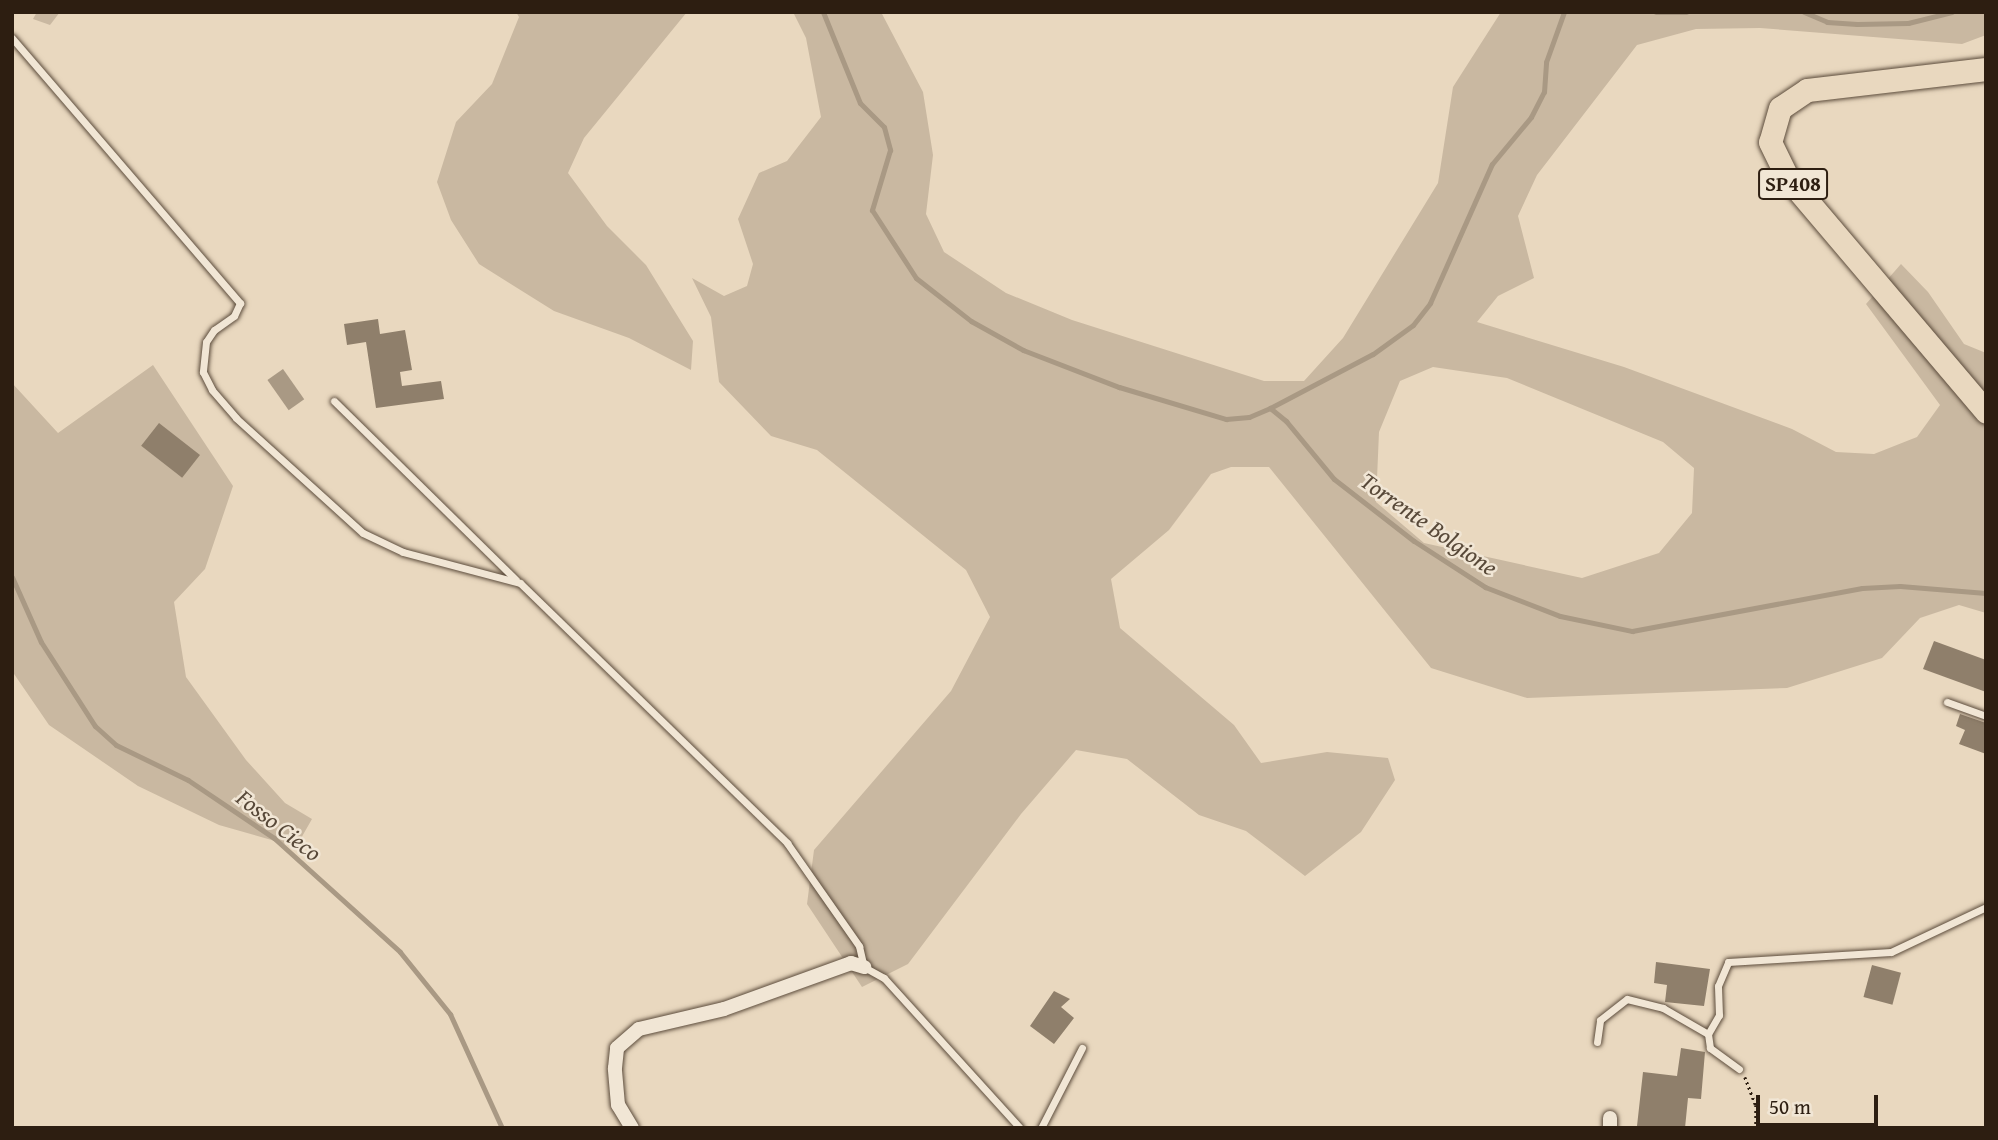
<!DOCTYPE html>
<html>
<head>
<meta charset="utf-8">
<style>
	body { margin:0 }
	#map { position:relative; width:1998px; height:1140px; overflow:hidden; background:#e9d8bf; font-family:"Gentium Book Plus",serif }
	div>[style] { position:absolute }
	.green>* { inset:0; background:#c9b8a1 }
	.water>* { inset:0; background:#a99984; transform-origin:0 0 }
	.stream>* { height:5px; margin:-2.5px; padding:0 2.5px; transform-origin:2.5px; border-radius:2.5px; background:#a99984 }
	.building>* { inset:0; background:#8f7f6b; transform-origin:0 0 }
	.path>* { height:2.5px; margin-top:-1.25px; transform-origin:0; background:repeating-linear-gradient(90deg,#2d1e11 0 2px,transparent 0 5.5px) }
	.roads { filter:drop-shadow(0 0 2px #5c4c3c) drop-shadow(0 0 2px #5c4c3c) }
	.lane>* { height:7px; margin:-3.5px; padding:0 3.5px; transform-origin:3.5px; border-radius:3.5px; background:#f1e6d5 }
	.street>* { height:14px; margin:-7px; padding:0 7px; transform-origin:7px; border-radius:7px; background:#f1e6d5 }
	.primary>* { height:23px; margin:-11.5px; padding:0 11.5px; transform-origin:11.5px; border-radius:11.5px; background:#e9d8bf }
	span { translate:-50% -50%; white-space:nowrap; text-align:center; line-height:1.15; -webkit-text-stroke:5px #f1e6d5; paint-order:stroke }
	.shield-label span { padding:2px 5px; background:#f1e6d5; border:2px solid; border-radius:5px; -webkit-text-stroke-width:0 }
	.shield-label { font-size:21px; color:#2d1e11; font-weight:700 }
	.water-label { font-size:24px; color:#584939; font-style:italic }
	.frame { position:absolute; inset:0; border:14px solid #2d1e11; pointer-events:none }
	.scale { position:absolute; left:1756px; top:1095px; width:122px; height:32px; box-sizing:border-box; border:4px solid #2d1e11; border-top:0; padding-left:9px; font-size:21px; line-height:24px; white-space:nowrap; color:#2d1e11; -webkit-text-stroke:5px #f1e6d5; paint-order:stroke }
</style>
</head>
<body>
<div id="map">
	<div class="green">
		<div style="clip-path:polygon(37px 12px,60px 12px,50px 25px,33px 19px)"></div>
		<div style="clip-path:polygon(516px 12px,687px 12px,584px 138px,568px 173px,607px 226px,646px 265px,693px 341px,691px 370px,629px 338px,554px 311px,479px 264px,451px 220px,437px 182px,456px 122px,492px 84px,519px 17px)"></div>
		<div style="clip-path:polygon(evenodd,793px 12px,881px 12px,923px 92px,933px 155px,926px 214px,944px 252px,1006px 293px,1072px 320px,1264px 381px,1304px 381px,1343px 338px,1438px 183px,1453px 87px,1501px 12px,1986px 12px,1986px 35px,1962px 44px,1760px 28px,1696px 29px,1637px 45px,1537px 175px,1518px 216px,1534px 278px,1498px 296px,1477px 322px,1624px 367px,1792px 429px,1836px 452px,1874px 454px,1917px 437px,1940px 405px,1866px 304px,1901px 264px,1928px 292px,1964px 344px,1986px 353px,1986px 613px,1959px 605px,1920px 618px,1882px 658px,1787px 688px,1527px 698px,1431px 668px,1269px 467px,1231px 467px,1211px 474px,1169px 530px,1111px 579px,1120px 628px,1234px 725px,1261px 763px,1327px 752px,1388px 758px,1395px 780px,1361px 832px,1305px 876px,1246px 831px,1199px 815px,1127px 759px,1076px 750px,1021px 814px,908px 964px,862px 987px,807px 904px,814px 850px,951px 691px,990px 617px,966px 570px,817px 450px,771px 436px,719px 382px,711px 317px,692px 278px,724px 296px,747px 286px,753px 264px,738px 219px,759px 173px,787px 161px,821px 117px,806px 38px,793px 12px,1433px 367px,1507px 378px,1663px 442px,1694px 468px,1692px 513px,1659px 553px,1582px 578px,1424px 543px,1376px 502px,1379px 432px,1400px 381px,1433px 367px)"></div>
		<div style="clip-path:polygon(153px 365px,233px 486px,205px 569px,174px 602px,186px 677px,246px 760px,285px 803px,312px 819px,296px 847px,219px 825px,138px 786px,49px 725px,12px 671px,12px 383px,58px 433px)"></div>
	</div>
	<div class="water">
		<div style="left:283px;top:369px;width:37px;height:19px;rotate:55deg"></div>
	</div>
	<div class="stream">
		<div style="left:823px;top:12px;width:98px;rotate:67.9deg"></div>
		<div style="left:860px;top:103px;width:34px;rotate:45deg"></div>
		<div style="left:884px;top:127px;width:24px;rotate:75deg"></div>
		<div style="left:890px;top:150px;width:63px;rotate:106.7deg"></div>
		<div style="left:872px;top:210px;width:81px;rotate:57.1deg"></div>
		<div style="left:916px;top:278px;width:70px;rotate:38deg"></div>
		<div style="left:971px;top:321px;width:60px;rotate:29.1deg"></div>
		<div style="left:1023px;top:350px;width:103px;rotate:21.1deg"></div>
		<div style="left:1119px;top:387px;width:112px;rotate:16.7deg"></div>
		<div style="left:1226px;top:419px;width:23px;rotate:-5deg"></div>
		<div style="left:1249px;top:417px;width:23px;rotate:-23deg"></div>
		<div style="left:1270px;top:408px;width:116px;rotate:-27.7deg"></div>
		<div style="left:1373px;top:354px;width:49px;rotate:-35.9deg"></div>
		<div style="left:1413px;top:325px;width:28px;rotate:-52deg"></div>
		<div style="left:1430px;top:303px;width:152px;rotate:-66deg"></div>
		<div style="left:1492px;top:164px;width:61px;rotate:-50.3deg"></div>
		<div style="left:1531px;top:117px;width:28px;rotate:-63deg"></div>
		<div style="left:1544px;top:92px;width:30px;rotate:-86deg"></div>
		<div style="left:1546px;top:62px;width:53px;rotate:-70.2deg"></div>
		<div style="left:1656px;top:12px;width:30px"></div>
		<div style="left:1804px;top:12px;width:25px;rotate:23deg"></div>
		<div style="left:1827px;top:22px;width:30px;rotate:4deg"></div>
		<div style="left:1857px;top:24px;width:51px;rotate:-1.1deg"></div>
		<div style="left:1908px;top:23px;width:45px;rotate:-14deg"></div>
		<div style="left:1270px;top:408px;width:21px;rotate:39deg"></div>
		<div style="left:1286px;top:421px;width:75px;rotate:50.4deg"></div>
		<div style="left:1334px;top:479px;width:101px;rotate:37.8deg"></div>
		<div style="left:1414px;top:541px;width:85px;rotate:32.9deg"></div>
		<div style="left:1485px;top:587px;width:80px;rotate:21.1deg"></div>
		<div style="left:1560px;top:616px;width:74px;rotate:11.8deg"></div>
		<div style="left:1632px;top:631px;width:234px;rotate:-10.6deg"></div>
		<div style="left:1862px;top:588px;width:38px;rotate:-3deg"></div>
		<div style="left:1900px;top:586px;width:86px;rotate:4.7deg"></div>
		<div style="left:12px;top:577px;width:71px;rotate:66deg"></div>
		<div style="left:41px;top:642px;width:100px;rotate:57.3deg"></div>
		<div style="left:95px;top:726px;width:28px;rotate:42deg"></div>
		<div style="left:116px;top:745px;width:80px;rotate:25.9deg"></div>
		<div style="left:188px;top:780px;width:104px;rotate:34deg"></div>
		<div style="left:274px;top:838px;width:170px;rotate:42.1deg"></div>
		<div style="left:400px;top:952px;width:80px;rotate:51.1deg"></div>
		<div style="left:450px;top:1014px;width:125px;rotate:65.5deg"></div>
	</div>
	<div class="building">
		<div style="clip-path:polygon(378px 319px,380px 334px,405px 330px,412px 370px,400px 372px,402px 386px,441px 381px,444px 399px,376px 408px,366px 342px,347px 345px,344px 324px)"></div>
		<div style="left:159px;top:423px;width:52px;height:29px;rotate:38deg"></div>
		<div style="clip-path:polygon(1934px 641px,1986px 660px,1986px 692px,1923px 669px)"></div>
		<div style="clip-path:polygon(1960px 714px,1986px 723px,1986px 754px,1959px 744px,1965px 730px,1956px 726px)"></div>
		<div style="clip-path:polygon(1656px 962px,1710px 969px,1704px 1006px,1665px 1002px,1667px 985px,1654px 983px)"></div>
		<div style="left:1872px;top:965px;width:30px;height:33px;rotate:15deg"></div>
		<div style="clip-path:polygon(1054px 991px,1070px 999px,1061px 1007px,1074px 1018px,1054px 1044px,1030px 1026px)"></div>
		<div style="clip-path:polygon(1681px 1048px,1705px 1052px,1701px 1099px,1688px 1098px,1685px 1128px,1637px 1126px,1643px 1072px,1677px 1076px)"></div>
	</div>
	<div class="path">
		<div style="left:1745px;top:1077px;width:30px;rotate:69deg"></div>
		<div style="left:1756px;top:1105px;width:23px;rotate:90deg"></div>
	</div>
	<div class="roads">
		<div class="lane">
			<div style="left:12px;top:38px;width:350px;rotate:49.3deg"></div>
			<div style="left:240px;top:303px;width:14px;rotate:115deg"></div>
			<div style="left:234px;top:316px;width:24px;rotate:145deg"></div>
			<div style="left:214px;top:330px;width:14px;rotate:124deg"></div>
			<div style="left:206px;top:342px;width:30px;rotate:96deg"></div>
			<div style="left:203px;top:372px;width:20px;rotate:63deg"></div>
			<div style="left:212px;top:390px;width:37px;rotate:49deg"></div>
			<div style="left:236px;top:418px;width:171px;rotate:42.2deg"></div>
			<div style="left:363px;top:533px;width:44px;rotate:25.4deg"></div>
			<div style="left:403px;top:552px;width:121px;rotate:14.8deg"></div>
			<div style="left:520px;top:583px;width:373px;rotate:44.2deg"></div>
			<div style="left:787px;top:843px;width:126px;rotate:55deg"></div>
			<div style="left:859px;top:946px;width:22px;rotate:77deg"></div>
			<div style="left:864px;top:967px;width:23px;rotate:29deg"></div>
			<div style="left:884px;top:978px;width:202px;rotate:47.8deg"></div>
			<div style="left:334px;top:401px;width:255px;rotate:44.5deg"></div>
			<div style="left:1947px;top:702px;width:41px;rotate:19.7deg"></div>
			<div style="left:1597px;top:1042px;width:22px;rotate:-82deg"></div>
			<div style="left:1600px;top:1020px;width:34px;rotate:-38deg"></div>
			<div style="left:1627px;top:999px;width:37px;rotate:14deg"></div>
			<div style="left:1663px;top:1008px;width:52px;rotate:30deg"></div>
			<div style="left:1739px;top:1069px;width:36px;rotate:-144deg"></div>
			<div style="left:1710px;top:1048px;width:14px;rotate:-98deg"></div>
			<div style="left:1708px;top:1034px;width:22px;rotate:-60deg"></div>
			<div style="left:1719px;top:1015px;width:29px;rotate:-92deg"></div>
			<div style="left:1718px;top:986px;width:26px;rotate:-67deg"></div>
			<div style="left:1728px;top:962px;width:163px;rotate:-3.5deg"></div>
			<div style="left:1891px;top:952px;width:105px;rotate:-25.3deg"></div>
			<div style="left:1041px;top:1128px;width:90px;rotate:-62.9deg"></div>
		</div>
		<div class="street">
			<div style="left:1610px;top:1118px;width:10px;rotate:90deg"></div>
			<div style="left:632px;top:1128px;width:27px;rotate:-121deg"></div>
			<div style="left:618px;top:1105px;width:37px;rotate:-95deg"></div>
			<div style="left:615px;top:1068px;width:20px;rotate:-84deg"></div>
			<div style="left:617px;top:1048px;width:29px;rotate:-41deg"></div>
			<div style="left:639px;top:1029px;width:87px;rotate:-13.2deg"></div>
			<div style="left:724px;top:1009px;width:135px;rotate:-19.9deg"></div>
			<div style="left:851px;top:963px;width:14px;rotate:17deg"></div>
		</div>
		<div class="primary">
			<div style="left:1986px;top:69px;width:180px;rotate:173.3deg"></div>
			<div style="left:1807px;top:90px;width:32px;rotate:146deg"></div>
			<div style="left:1780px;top:108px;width:35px;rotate:106deg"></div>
			<div style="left:1770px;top:142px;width:39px;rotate:64deg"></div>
			<div style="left:1787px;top:177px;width:308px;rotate:49.7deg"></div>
		</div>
	</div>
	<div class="shield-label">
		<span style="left:1793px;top:184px">SP408</span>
	</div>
	<div class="water-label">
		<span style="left:1429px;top:524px;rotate:35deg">Torrente Bolgione</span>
		<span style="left:279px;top:825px;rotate:38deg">Fosso Cieco</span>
	</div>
	<div class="frame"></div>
	<div class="scale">50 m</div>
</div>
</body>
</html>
